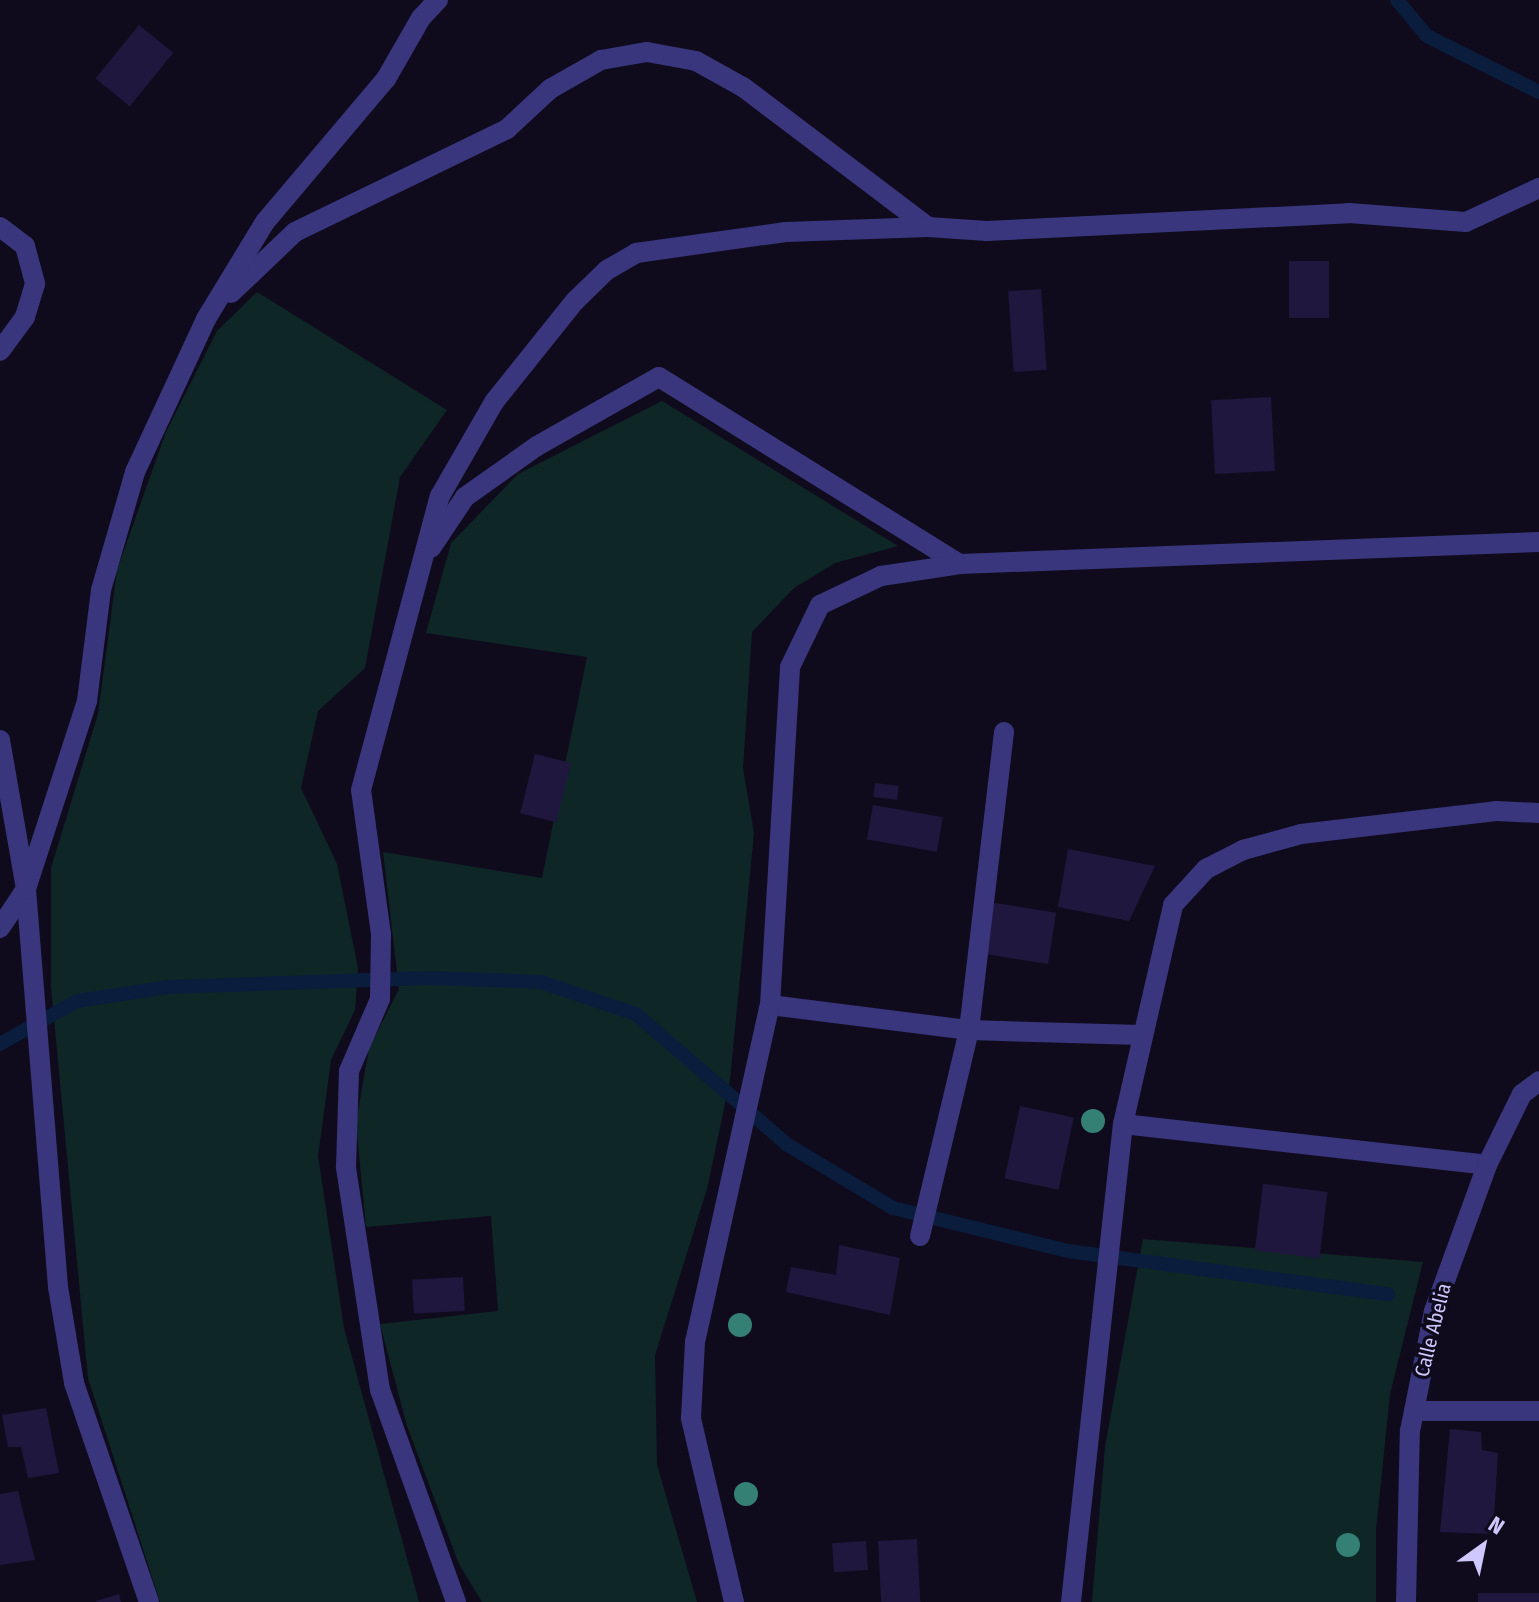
<!DOCTYPE html>
<html>
<head>
<meta charset="utf-8">
<style>
	body { margin:0 }
	#map { position:relative; width:1539px; height:1602px; overflow:hidden; background:#0f0b1d; font-family:"Fira Sans Condensed",sans-serif }
	div>[style] { position:absolute }
	.green>* { inset:0; background:#0e2726 }
	.stream>* { height:14px; margin:-7px; padding:0 7px; transform-origin:7px; border-radius:7px; background:#0a1d3d }
	.building>* { inset:0; background:#20173e; transform-origin:0 0 }
	.lane>* { height:20px; margin:-10px; padding:0 10px; transform-origin:10px; border-radius:10px; background:#39367d }
	.street>* { height:20px; margin:-10px; padding:0 10px; transform-origin:10px; border-radius:10px; background:#39367d }
	.trees>* { width:24px; height:24px; margin:-12px; border-radius:50%; background:#358075 }
	span { translate:-50% -50%; white-space:nowrap; text-align:center; line-height:1.15; -webkit-text-stroke:7px #0f0b1d; paint-order:stroke }
	.street-label { font-size:20px; color:#cec8ff }
	.north { position:absolute; left:1443px; top:1506px; width:80px; height:80px; -webkit-text-stroke:6px #0f0b1d; paint-order:stroke; rotate:33deg; font-size:22px; font-weight:700; line-height:32px; text-align:center; color:#cec8ff }
	.north::after { content:''; display:block; margin:auto; width:28px; height:36px; background:#cec8ff; clip-path:polygon(50% 0,100% 100%,50% 72%,0 100%) }
</style>
</head>
<body>
<div id="map">
	<div class="green">
		<div style="clip-path:polygon(257px 292px,447px 410px,400px 477px,365px 668px,318px 711px,301px 788px,337px 864px,358px 968px,355px 1010px,331px 1060px,318px 1156px,344px 1328px,419px 1602px,160px 1602px,88px 1378px,51px 987px,51px 868px,98px 714px,117px 570px,166px 432px,217px 331px)"></div>
		<div style="clip-path:polygon(662px 401px,898px 546px,835px 563px,794px 588px,752px 632px,743px 768px,754px 833px,730px 1080px,707px 1189px,655px 1355px,657px 1465px,697px 1602px,482px 1602px,459px 1564px,407px 1426px,380px 1324px,498px 1311px,491px 1216px,366px 1227px,356px 1123px,369px 1048px,399px 989px,383px 852px,542px 878px,587px 657px,426px 633px,451px 543px,518px 474px)"></div>
		<div style="clip-path:polygon(1143px 1239px,1423px 1262px,1390px 1394px,1376px 1530px,1376px 1602px,1092px 1602px,1105px 1447px)"></div>
	</div>
	<div class="stream">
		<div style="left:1397px;top:0;width:47px;rotate:50.2deg"></div>
		<div style="left:1427px;top:36px;width:125px;rotate:26.6deg"></div>
		<div style="left:0;top:1044px;width:88px;rotate:-29.2deg"></div>
		<div style="left:77px;top:1001px;width:92px;rotate:-8.7deg"></div>
		<div style="left:168px;top:987px;width:261px;rotate:-2deg"></div>
		<div style="left:429px;top:978px;width:112px;rotate:2deg"></div>
		<div style="left:541px;top:982px;width:100px;rotate:18.6deg"></div>
		<div style="left:636px;top:1014px;width:201px;rotate:40.8deg"></div>
		<div style="left:788px;top:1145px;width:122px;rotate:31deg"></div>
		<div style="left:893px;top:1208px;width:180px;rotate:13.8deg"></div>
		<div style="left:1068px;top:1251px;width:323px;rotate:7.7deg"></div>
	</div>
	<div class="building">
		<div style="left:139px;top:25px;width:44px;height:69px;rotate:39deg"></div>
		<div style="left:1289px;top:261px;width:40px;height:57px"></div>
		<div style="left:1041px;top:289px;width:81px;height:33px;rotate:86deg"></div>
		<div style="left:1271px;top:397px;width:74px;height:60px;rotate:87deg"></div>
		<div style="left:535px;top:754px;width:37px;height:61px;rotate:14deg"></div>
		<div style="left:875px;top:783px;width:24px;height:14px;rotate:7deg"></div>
		<div style="left:873px;top:805px;width:71px;height:35px;rotate:10deg"></div>
		<div style="clip-path:polygon(1068px 849px,1155px 866px,1129px 921px,1058px 907px)"></div>
		<div style="left:989px;top:902px;width:68px;height:52px;rotate:9deg"></div>
		<div style="left:1020px;top:1106px;width:55px;height:74px;rotate:12deg"></div>
		<div style="left:1263px;top:1184px;width:65px;height:67px;rotate:7deg"></div>
		<div style="clip-path:polygon(839px 1245px,900px 1258px,890px 1315px,786px 1292px,791px 1267px,836px 1275px)"></div>
		<div style="left:463px;top:1277px;width:34px;height:51px;rotate:87deg"></div>
		<div style="clip-path:polygon(46px 1408px,59px 1473px,28px 1478px,21px 1447px,8px 1447px,2px 1415px)"></div>
		<div style="clip-path:polygon(1450px 1429px,1481px 1432px,1482px 1450px,1498px 1453px,1493px 1534px,1440px 1532px)"></div>
		<div style="clip-path:polygon(18px 1491px,35px 1560px,0 1565px,0 1494px)"></div>
		<div style="left:917px;top:1539px;width:63px;height:39px;rotate:87deg"></div>
		<div style="left:866px;top:1541px;width:29px;height:34px;rotate:86deg"></div>
		<div style="left:1478px;top:1593px;width:61px;height:9px"></div>
		<div style="clip-path:polygon(119px 1594px,121px 1602px,96px 1602px,96px 1601px)"></div>
	</div>
	<div class="lane">
		<div style="left:1414px;top:1411px;width:125px"></div>
	</div>
	<div class="street">
		<div style="left:0;top:227px;width:31px;rotate:37deg"></div>
		<div style="left:25px;top:246px;width:39px;rotate:75deg"></div>
		<div style="left:35px;top:284px;width:34px;rotate:107deg"></div>
		<div style="left:25px;top:317px;width:42px;rotate:126.3deg"></div>
		<div style="left:231px;top:293px;width:88px;rotate:-43.6deg"></div>
		<div style="left:295px;top:232px;width:236px;rotate:-25.9deg"></div>
		<div style="left:507px;top:129px;width:59px;rotate:-42.9deg"></div>
		<div style="left:550px;top:89px;width:59px;rotate:-29.6deg"></div>
		<div style="left:601px;top:60px;width:47px;rotate:-9.9deg"></div>
		<div style="left:647px;top:52px;width:50px;rotate:10.4deg"></div>
		<div style="left:696px;top:61px;width:54px;rotate:29deg"></div>
		<div style="left:743px;top:87px;width:232px;rotate:37.1deg"></div>
		<div style="left:431px;top:548px;width:61px;rotate:-56.3deg"></div>
		<div style="left:465px;top:497px;width:88px;rotate:-35.3deg"></div>
		<div style="left:537px;top:446px;width:140px;rotate:-29.5deg"></div>
		<div style="left:659px;top:377px;width:354px;rotate:31.9deg"></div>
		<div style="left:0;top:740px;width:151px;rotate:80.1deg"></div>
		<div style="left:26px;top:889px;width:399px;rotate:85.4deg"></div>
		<div style="left:58px;top:1287px;width:97px;rotate:80.5deg"></div>
		<div style="left:74px;top:1383px;width:231px;rotate:71.1deg"></div>
		<div style="left:0;top:928px;width:47px;rotate:-56.3deg"></div>
		<div style="left:26px;top:889px;width:198px;rotate:-72deg"></div>
		<div style="left:87px;top:701px;width:112px;rotate:-82.8deg"></div>
		<div style="left:101px;top:590px;width:123px;rotate:-73.9deg"></div>
		<div style="left:135px;top:472px;width:169px;rotate:-65.1deg"></div>
		<div style="left:206px;top:319px;width:114px;rotate:-58.7deg"></div>
		<div style="left:265px;top:222px;width:187px;rotate:-49.8deg"></div>
		<div style="left:386px;top:79px;width:70px;rotate:-60.2deg"></div>
		<div style="left:421px;top:18px;width:25px;rotate:-47deg"></div>
		<div style="left:770px;top:1005px;width:201px;rotate:7.2deg"></div>
		<div style="left:969px;top:1030px;width:172px;rotate:1.7deg"></div>
		<div style="left:1123px;top:1124px;width:366px;rotate:6.4deg"></div>
		<div style="left:920px;top:1236px;width:212px;rotate:-76.6deg"></div>
		<div style="left:969px;top:1030px;width:300px;rotate:-83.3deg"></div>
		<div style="left:456px;top:1602px;width:225px;rotate:-109.7deg"></div>
		<div style="left:380px;top:1390px;width:226px;rotate:-98.7deg"></div>
		<div style="left:346px;top:1167px;width:96px;rotate:-88.2deg"></div>
		<div style="left:349px;top:1071px;width:78px;rotate:-66.7deg"></div>
		<div style="left:380px;top:999px;width:65px;rotate:-89.1deg"></div>
		<div style="left:381px;top:934px;width:145px;rotate:-97.9deg"></div>
		<div style="left:361px;top:790px;width:304px;rotate:-75deg"></div>
		<div style="left:440px;top:496px;width:108px;rotate:-60.1deg"></div>
		<div style="left:494px;top:402px;width:129px;rotate:-51.3deg"></div>
		<div style="left:575px;top:301px;width:45px;rotate:-44.1deg"></div>
		<div style="left:607px;top:270px;width:34px;rotate:-30deg"></div>
		<div style="left:636px;top:253px;width:151px;rotate:-8deg"></div>
		<div style="left:786px;top:232px;width:142px;rotate:-2deg"></div>
		<div style="left:928px;top:227px;width:59px;rotate:3.9deg"></div>
		<div style="left:987px;top:231px;width:362px;rotate:-2.8deg"></div>
		<div style="left:1349px;top:213px;width:117px;rotate:4.4deg"></div>
		<div style="left:1466px;top:222px;width:81px;rotate:-25deg"></div>
		<div style="left:734px;top:1602px;width:189px;rotate:-103.2deg"></div>
		<div style="left:691px;top:1418px;width:76px;rotate:-87deg"></div>
		<div style="left:695px;top:1342px;width:345px;rotate:-77.5deg"></div>
		<div style="left:770px;top:1005px;width:339px;rotate:-86.6deg"></div>
		<div style="left:790px;top:667px;width:69px;rotate:-64.2deg"></div>
		<div style="left:820px;top:605px;width:68px;rotate:-25.4deg"></div>
		<div style="left:881px;top:576px;width:80px;rotate:-8.6deg"></div>
		<div style="left:960px;top:564px;width:579px;rotate:-2.18deg"></div>
		<div style="left:1071px;top:1602px;width:481px;rotate:-83.8deg"></div>
		<div style="left:1123px;top:1124px;width:225px;rotate:-77.1deg"></div>
		<div style="left:1173px;top:905px;width:49px;rotate:-47.5deg"></div>
		<div style="left:1206px;top:869px;width:42px;rotate:-27.2deg"></div>
		<div style="left:1243px;top:850px;width:60px;rotate:-15.4deg"></div>
		<div style="left:1301px;top:834px;width:196px;rotate:-6.7deg"></div>
		<div style="left:1496px;top:811px;width:43px;rotate:2.7deg"></div>
		<div style="left:1406px;top:1602px;width:171px;rotate:-88.7deg"></div>
		<div style="left:1410px;top:1431px;width:122px;rotate:-78.7deg"></div>
		<div style="left:1434px;top:1311px;width:155px;rotate:-70deg"></div>
		<div style="left:1487px;top:1165px;width:79px;rotate:-63.8deg"></div>
		<div style="left:1522px;top:1094px;width:21px;rotate:-37deg"></div>
	</div>
	<div class="trees">
		<div style="left:1093px;top:1121px"></div>
		<div style="left:740px;top:1325px"></div>
		<div style="left:746px;top:1494px"></div>
		<div style="left:1348px;top:1545px"></div>
	</div>
	<div class="street-label">
		<span style="left:1433px;top:1330px;rotate:-76deg">Calle Abelia</span>
	</div>
	<div class="north">N</div>
</div>
</body>
</html>
